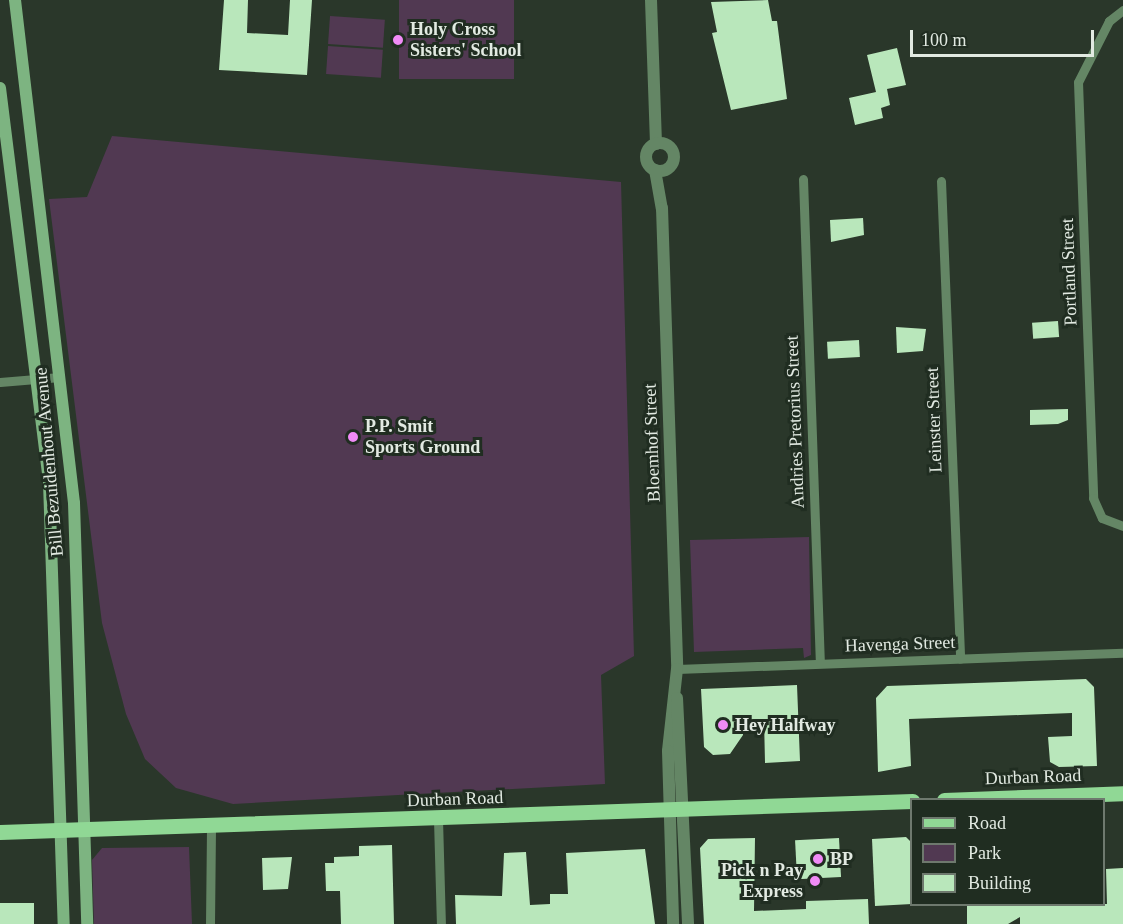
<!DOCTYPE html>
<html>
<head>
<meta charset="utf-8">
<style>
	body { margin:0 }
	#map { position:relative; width:1123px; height:924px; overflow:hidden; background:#2a372a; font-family:Georgia,serif }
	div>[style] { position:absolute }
	.green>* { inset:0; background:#513952; transform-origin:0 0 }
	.building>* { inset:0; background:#b9e7bb; transform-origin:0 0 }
	.minor>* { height:9px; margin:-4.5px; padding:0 4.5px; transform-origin:4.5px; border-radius:4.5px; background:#648665 }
	.tertiary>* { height:12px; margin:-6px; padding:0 6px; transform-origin:6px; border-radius:6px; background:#648665 }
	.tertiary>.ring { margin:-6px; padding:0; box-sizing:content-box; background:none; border:12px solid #648665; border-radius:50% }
	.secondary>* { height:12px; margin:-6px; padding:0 6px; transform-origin:6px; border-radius:6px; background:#7db481 }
	.primary>* { height:15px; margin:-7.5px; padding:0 7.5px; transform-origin:7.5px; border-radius:7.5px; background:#90d895 }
	.dots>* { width:16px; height:16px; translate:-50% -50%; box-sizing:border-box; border:3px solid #202d21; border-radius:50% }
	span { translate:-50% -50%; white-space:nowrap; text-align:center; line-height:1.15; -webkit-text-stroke:6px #202d21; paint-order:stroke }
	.poi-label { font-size:18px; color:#e2eae2; font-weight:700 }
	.left { translate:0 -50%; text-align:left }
	.right { translate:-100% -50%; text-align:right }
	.street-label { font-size:18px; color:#e2eae2 }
	.legend { position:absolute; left:910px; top:798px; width:195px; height:108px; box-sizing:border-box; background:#202d21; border:2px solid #6e796e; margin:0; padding:8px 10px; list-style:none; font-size:18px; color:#e2eae2 }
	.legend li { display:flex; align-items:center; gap:12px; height:30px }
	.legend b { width:30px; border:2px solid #6e796e }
	.scale { position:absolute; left:910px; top:30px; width:184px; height:27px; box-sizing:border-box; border:3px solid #e2eae2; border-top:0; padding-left:8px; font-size:18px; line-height:21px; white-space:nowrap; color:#e2eae2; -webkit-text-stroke:4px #202d21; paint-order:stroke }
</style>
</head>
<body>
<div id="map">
	<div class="green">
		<div style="left:399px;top:0;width:115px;height:79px"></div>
		<div style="left:330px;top:16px;width:55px;height:28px;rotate:4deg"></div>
		<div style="left:328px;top:46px;width:55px;height:28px;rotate:4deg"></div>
		<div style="clip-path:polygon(112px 136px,621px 182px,634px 656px,601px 675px,605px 784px,233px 804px,176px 788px,145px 759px,126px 714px,102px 623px,49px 199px,87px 197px)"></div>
		<div style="clip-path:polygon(809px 537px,811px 655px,804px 658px,803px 648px,694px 652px,690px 540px)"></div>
		<div style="clip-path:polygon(189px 847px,192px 924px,94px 924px,92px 860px,102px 848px)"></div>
	</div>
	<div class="building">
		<div style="clip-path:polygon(224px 0,248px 0,247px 33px,288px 35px,290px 0,312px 0,307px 75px,219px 70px)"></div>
		<div style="clip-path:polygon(768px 0,772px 21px,777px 21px,787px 99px,731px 110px,712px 33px,717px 32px,711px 2px)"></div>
		<div style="clip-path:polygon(897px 48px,906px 85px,887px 89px,890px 105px,881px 108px,883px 118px,855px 125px,849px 98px,876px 92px,867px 55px)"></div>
		<div style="clip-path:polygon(863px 218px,864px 235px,831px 242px,830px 220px)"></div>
		<div style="left:1058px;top:321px;width:16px;height:26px;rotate:86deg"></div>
		<div style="clip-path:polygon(896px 327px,926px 329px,923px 351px,897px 353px)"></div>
		<div style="left:859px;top:340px;width:17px;height:32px;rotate:87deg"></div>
		<div style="clip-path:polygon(1068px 409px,1068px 420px,1058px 424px,1030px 425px,1030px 410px)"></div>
		<div style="clip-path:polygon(1086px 679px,1094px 687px,1097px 766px,1059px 767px,1050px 762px,1048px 737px,1072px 736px,1072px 713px,1020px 715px,909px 719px,911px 766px,878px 772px,876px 698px,887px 686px)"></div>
		<div style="clip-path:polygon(797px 685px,800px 761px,765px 763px,764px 719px,743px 720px,743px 735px,730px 754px,713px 755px,704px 747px,701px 689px)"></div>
		<div style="clip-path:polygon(906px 837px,912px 843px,912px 904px,875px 906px,872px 839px)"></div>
		<div style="clip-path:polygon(755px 838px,754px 911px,806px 909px,806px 901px,868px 899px,869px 924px,704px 924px,700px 848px,708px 839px)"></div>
		<div style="left:839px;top:838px;width:39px;height:44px;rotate:87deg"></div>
		<div style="clip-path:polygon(392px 845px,394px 924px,341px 924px,340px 891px,326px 891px,325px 863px,334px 863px,334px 857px,359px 856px,359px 846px)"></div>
		<div style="clip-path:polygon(645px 849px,655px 924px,456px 924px,455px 895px,502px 896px,504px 853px,526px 852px,530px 905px,550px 904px,550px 894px,568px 894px,566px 853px)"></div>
		<div style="clip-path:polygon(292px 857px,288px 889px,263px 890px,262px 858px)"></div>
		<div style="clip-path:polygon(1123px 868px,1123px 924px,1020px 924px,1020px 917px,1008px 924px,967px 924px,967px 904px,1107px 904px,1106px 869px)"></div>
		<div style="left:0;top:903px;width:34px;height:21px"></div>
	</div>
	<div class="minor">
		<div style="left:1123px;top:10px;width:18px;rotate:142deg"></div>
		<div style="left:1109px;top:21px;width:68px;rotate:116.9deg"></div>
		<div style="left:1078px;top:82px;width:416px;rotate:87.9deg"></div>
		<div style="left:1093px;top:498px;width:22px;rotate:66deg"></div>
		<div style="left:1102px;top:518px;width:22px;rotate:21deg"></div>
		<div style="left:803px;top:179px;width:484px;rotate:88deg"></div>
		<div style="left:941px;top:181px;width:478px;rotate:87.7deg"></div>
		<div style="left:0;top:382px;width:60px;rotate:-4.8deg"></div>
		<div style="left:677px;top:669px;width:446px;rotate:-2.1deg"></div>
		<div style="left:438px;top:819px;width:105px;rotate:88.4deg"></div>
		<div style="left:210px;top:924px;width:97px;rotate:-89.4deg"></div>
	</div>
	<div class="tertiary">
		<div style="left:651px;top:0;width:144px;rotate:88deg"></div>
		<div class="ring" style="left:646px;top:143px;width:16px;height:16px"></div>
		<div style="left:655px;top:170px;width:39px;rotate:80deg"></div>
		<div style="left:662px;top:208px;width:461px;rotate:88.1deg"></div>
		<div style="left:677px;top:669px;width:82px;rotate:96.3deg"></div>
		<div style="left:668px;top:751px;width:173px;rotate:88.3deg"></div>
		<div style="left:677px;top:698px;width:226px;rotate:87.2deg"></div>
	</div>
	<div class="secondary">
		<div style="left:15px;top:0;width:506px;rotate:83.31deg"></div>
		<div style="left:74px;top:503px;width:421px;rotate:88.2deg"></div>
		<div style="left:0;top:88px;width:397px;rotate:82.9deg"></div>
		<div style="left:49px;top:482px;width:442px;rotate:88.1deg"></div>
	</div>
	<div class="primary">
		<div style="left:944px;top:800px;width:179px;rotate:-2.2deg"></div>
		<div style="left:0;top:832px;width:913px;rotate:-1.95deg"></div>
	</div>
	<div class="dots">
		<div style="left:398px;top:40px;background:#f08bf6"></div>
		<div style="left:353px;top:437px;background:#f08bf6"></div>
		<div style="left:723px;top:725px;background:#f08bf6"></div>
		<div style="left:818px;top:859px;background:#f08bf6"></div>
		<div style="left:815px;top:881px;background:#f08bf6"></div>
	</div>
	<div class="poi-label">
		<span class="left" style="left:410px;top:40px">Holy Cross<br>Sisters' School</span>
		<span class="left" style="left:365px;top:437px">P.P. Smit<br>Sports Ground</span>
		<span class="left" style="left:735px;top:725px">Hey Halfway</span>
		<span class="left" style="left:830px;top:859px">BP</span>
		<span class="right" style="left:803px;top:881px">Pick n Pay<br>Express</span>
	</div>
	<div class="street-label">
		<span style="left:1069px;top:272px;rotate:-92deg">Portland Street</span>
		<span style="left:934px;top:420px;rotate:-92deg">Leinster Street</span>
		<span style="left:795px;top:422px;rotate:-92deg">Andries Pretorius Street</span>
		<span style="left:652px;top:443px;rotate:-92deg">Bloemhof Street</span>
		<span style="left:49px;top:462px;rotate:-95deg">Bill Bezuidenhout Avenue</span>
		<span style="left:900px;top:644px;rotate:-2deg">Havenga Street</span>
		<span style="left:1033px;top:777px;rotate:-2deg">Durban Road</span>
		<span style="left:455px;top:799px;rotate:-2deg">Durban Road</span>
	</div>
	<ul class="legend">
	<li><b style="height:8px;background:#90d895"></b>Road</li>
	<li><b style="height:16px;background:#513952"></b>Park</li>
	<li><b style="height:16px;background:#b9e7bb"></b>Building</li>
	</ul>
	<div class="scale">100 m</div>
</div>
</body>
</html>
